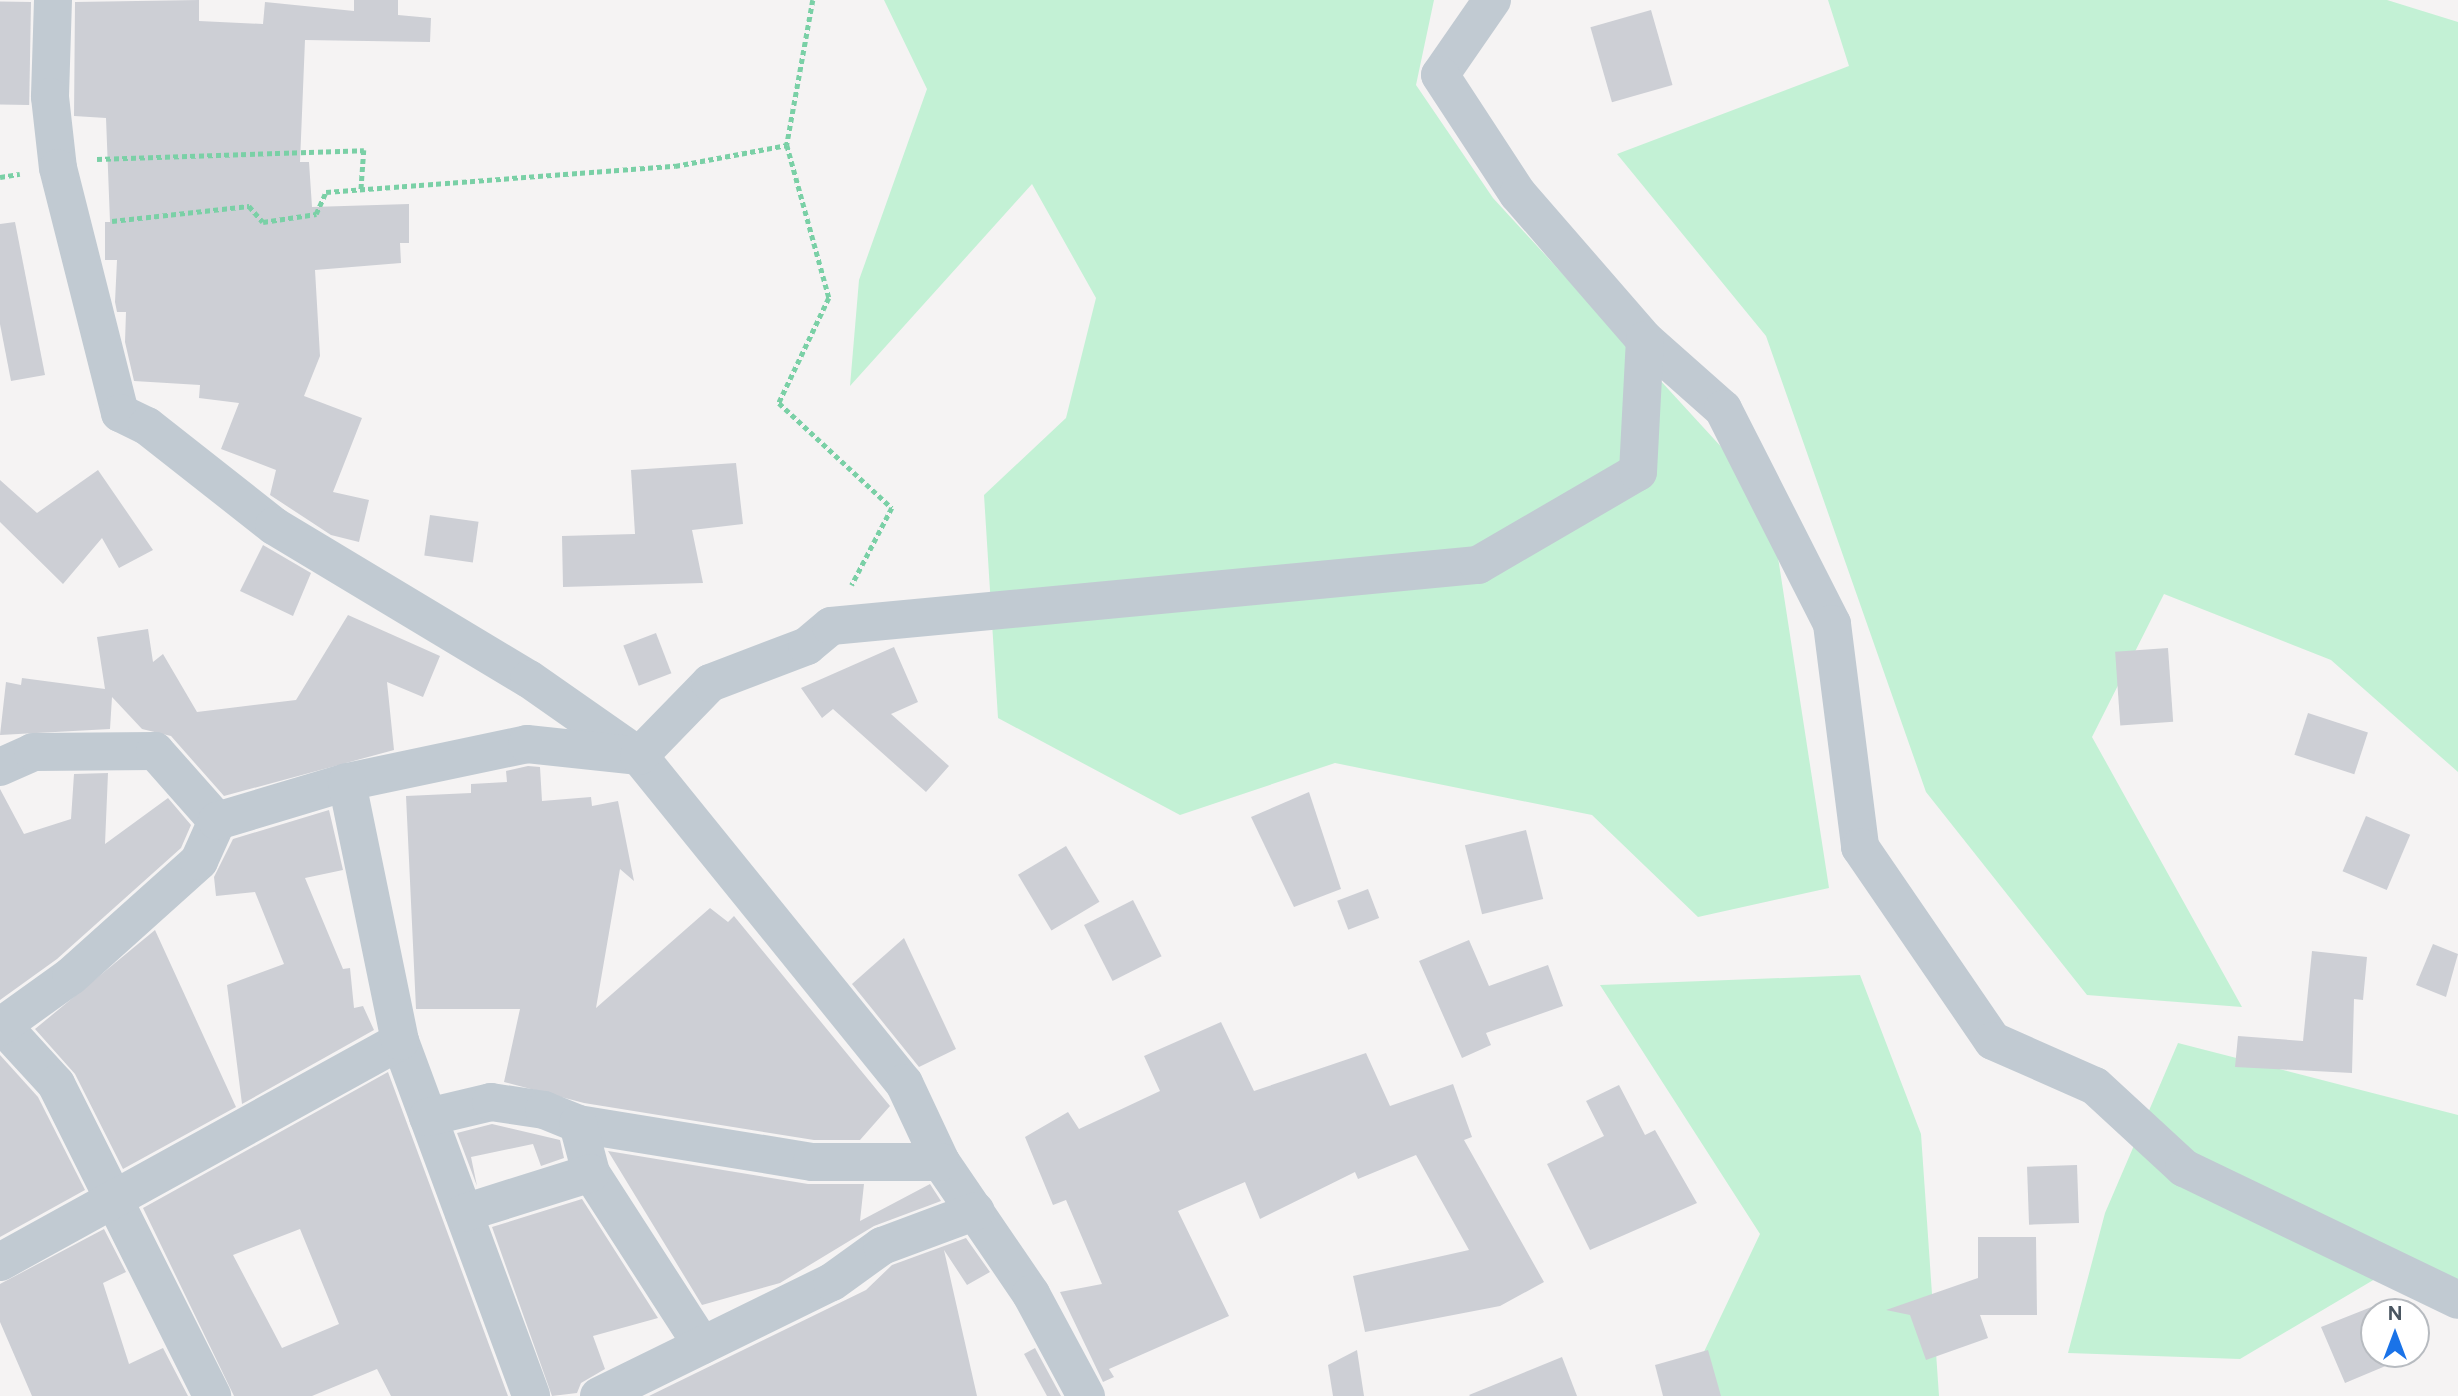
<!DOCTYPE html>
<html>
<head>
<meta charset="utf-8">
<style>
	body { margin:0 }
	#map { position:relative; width:2458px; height:1396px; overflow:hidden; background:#f5f3f3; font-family:Figtree,sans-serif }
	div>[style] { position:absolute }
	.green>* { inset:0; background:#c3f1d5 }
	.building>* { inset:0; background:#cdcfd5; transform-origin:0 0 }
	.path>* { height:4.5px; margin-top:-2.25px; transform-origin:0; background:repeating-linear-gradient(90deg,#7ad0a6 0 5px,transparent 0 8.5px) }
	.minor>* { height:38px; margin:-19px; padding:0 19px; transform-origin:19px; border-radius:19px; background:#c1cad2 }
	span { translate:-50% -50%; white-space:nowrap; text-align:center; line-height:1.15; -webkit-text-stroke:5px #fff; paint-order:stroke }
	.north { position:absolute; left:2360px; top:1298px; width:70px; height:70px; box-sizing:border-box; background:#fff; border:2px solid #b7bbc0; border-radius:50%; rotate:0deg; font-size:19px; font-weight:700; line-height:28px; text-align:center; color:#4a5661 }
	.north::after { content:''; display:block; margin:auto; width:24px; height:32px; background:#1a73e8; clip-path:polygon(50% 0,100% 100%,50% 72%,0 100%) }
</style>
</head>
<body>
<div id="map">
	<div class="green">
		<div style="clip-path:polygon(884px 0,1434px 0,1416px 85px,1493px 198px,1769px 499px,1829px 888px,1698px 917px,1592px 815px,1335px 763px,1180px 815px,998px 718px,984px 495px,1066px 418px,1096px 298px,1032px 184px,850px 386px,859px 280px,927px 89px)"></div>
		<div style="clip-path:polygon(1828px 0,2387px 0,2458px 22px,2458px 772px,2331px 660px,2164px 594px,2092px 737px,2242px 1007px,2087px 995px,1926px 792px,1766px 336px,1617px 154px,1849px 66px)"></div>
		<div style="clip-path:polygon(1860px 975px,1921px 1134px,1939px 1396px,1683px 1396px,1760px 1234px,1600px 985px)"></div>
		<div style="clip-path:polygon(2178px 1043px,2458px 1115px,2458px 1289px,2397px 1266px,2240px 1359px,2068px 1353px,2105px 1213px)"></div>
	</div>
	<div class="building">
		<div style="clip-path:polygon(199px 0,199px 21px,263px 24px,265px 2px,354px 11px,354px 0,398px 0,398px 15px,431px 18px,430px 42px,305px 40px,300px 162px,309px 162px,312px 207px,409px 204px,409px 243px,400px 243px,401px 263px,315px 270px,320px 356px,304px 396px,362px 418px,333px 492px,369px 500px,359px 542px,331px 535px,270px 495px,276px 470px,221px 449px,239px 403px,199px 398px,200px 385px,134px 381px,125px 342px,126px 312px,117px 312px,115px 302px,117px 260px,105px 260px,105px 222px,110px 222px,106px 118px,74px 116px,75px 2px)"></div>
		<div style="left:31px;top:2px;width:103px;height:31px;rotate:91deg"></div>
		<div style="left:1651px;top:10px;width:78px;height:63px;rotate:74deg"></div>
		<div style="clip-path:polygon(15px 222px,45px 375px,11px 381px,0 324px,0 224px)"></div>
		<div style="clip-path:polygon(736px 463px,743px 524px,692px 530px,703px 583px,563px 587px,562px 536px,635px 534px,631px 470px)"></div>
		<div style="clip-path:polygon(98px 470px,153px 550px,119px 568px,102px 538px,63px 584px,0 522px,0 480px,37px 513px)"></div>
		<div style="left:430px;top:515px;width:49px;height:41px;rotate:8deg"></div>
		<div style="clip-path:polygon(263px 545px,311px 573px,293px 616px,240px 591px)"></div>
		<div style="clip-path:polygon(348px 615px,440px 656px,423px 697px,387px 682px,394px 750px,224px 796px,171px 736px,142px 729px,112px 697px,110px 729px,0 735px,6px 682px,21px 685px,22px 678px,105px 689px,97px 637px,148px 629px,153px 662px,163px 654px,197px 712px,296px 700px)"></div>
		<div style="left:656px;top:633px;width:43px;height:35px;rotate:69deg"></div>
		<div style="clip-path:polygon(894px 647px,918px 702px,891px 714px,949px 766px,926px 792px,833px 709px,822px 718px,801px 688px)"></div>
		<div style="left:2168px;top:648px;width:74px;height:53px;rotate:86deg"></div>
		<div style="left:2308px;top:713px;width:63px;height:44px;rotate:18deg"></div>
		<div style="clip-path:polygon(528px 766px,540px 767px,542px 801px,591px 797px,592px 806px,618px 801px,634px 881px,620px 869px,596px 1008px,710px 908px,728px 922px,734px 916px,890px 1106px,860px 1140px,814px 1140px,584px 1103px,504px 1082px,520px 1009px,416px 1009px,406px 796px,471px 793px,471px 784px,507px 782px,506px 771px)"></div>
		<div style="clip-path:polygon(108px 773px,105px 844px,168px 798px,191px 825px,181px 848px,57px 959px,0 1000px,0 789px,24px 834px,71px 819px,74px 774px)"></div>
		<div style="clip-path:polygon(1309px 792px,1341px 889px,1294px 907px,1251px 817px)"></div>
		<div style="clip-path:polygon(329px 810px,343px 870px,305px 878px,343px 969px,350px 968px,354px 1008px,363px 1006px,374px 1030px,242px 1104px,227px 985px,284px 964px,255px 892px,216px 896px,214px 877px,233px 839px)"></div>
		<div style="left:2366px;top:816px;width:48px;height:60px;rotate:23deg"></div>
		<div style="left:1526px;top:830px;width:71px;height:63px;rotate:76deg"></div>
		<div style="left:1066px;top:846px;width:65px;height:56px;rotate:59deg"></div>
		<div style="left:1368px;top:889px;width:31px;height:33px;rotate:69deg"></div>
		<div style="left:1133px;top:900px;width:63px;height:55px;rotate:63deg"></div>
		<div style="clip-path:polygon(155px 930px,236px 1107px,123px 1169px,75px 1074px,35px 1029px)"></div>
		<div style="clip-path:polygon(904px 938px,956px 1049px,919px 1067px,852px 984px)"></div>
		<div style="clip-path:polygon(1469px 940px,1489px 986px,1548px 965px,1563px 1006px,1486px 1033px,1491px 1045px,1462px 1058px,1419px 961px)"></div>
		<div style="clip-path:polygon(2433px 944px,2458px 954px,2446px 997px,2416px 985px)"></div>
		<div style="clip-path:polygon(2312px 951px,2367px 957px,2363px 1000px,2354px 999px,2352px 1073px,2235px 1067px,2238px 1036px,2303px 1041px)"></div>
		<div style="clip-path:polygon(1221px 1022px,1254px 1091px,1366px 1053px,1390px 1106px,1453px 1084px,1472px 1137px,1464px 1140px,1544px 1282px,1500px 1306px,1365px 1332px,1353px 1276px,1469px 1250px,1416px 1155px,1358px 1179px,1355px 1172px,1260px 1219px,1245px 1182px,1178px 1211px,1229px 1316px,1109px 1369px,1114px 1377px,1103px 1382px,1060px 1292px,1102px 1284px,1066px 1200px,1053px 1205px,1025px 1137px,1068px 1112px,1079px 1129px,1160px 1091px,1144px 1056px)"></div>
		<div style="clip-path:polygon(0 1055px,38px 1097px,85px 1190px,0 1237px)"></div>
		<div style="clip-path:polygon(evenodd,388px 1072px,508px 1396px,391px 1396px,377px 1369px,312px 1396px,234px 1396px,143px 1208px,388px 1072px,300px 1229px,339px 1324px,282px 1348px,233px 1255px,300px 1229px)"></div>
		<div style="clip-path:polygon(1619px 1085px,1645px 1135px,1655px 1130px,1697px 1203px,1590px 1250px,1547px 1164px,1604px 1136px,1586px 1101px)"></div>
		<div style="clip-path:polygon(492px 1124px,560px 1140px,564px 1158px,541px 1166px,533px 1144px,471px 1157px,477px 1186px,457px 1133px)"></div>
		<div style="clip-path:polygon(608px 1151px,808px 1184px,864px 1184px,860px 1221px,930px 1184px,941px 1201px,874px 1226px,780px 1283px,702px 1305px)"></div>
		<div style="left:2077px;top:1165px;width:58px;height:50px;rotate:88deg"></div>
		<div style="clip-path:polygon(582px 1199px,658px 1318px,593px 1336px,605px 1369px,581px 1383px,577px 1393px,552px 1396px,492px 1227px)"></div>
		<div style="clip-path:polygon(104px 1229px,126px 1272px,103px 1283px,129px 1364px,163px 1348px,188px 1396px,32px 1396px,0 1322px,0 1284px)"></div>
		<div style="clip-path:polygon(1978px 1237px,2036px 1237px,2037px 1315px,1980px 1315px,1988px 1338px,1926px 1360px,1910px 1315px,1886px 1310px,1978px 1278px)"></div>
		<div style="clip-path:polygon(966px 1238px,990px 1272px,967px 1285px,944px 1250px,977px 1396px,649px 1396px,866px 1290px,892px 1265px)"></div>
		<div style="clip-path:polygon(2384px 1302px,2389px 1312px,2374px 1312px,2374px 1354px,2407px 1357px,2345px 1383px,2321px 1327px)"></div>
		<div style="clip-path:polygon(1035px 1348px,1061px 1396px,1047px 1396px,1024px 1354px)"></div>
		<div style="clip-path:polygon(1357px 1350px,1364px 1396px,1333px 1396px,1328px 1365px)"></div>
		<div style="clip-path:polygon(1708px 1350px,1721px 1396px,1663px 1396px,1655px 1365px)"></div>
		<div style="clip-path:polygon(1562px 1357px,1577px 1396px,1470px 1396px,1469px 1395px)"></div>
	</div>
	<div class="path">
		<div style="left:813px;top:0;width:147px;rotate:100.2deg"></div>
		<div style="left:787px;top:145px;width:159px;rotate:74.6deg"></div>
		<div style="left:829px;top:298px;width:116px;rotate:115.5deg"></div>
		<div style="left:779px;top:403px;width:154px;rotate:42.9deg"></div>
		<div style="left:892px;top:508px;width:87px;rotate:117.5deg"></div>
		<div style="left:97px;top:159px;width:267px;rotate:-1.9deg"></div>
		<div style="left:364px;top:150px;width:42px;rotate:94.1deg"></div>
		<div style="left:0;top:177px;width:20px;rotate:-9deg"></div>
		<div style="left:112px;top:221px;width:138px;rotate:-6.2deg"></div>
		<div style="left:249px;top:206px;width:21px;rotate:49deg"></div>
		<div style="left:263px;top:222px;width:54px;rotate:-8.6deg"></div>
		<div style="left:316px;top:214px;width:24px;rotate:-66deg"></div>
		<div style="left:326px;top:192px;width:350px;rotate:-4.3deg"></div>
		<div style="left:675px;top:166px;width:114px;rotate:-10.6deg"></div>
	</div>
	<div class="minor">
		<div style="left:53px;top:0;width:97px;rotate:91.8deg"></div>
		<div style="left:50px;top:97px;width:71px;rotate:83.6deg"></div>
		<div style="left:58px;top:168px;width:253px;rotate:75.8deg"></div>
		<div style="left:120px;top:413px;width:30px;rotate:26deg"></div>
		<div style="left:147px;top:426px;width:162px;rotate:38.2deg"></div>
		<div style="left:274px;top:526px;width:297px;rotate:31deg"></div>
		<div style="left:529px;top:679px;width:134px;rotate:35deg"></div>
		<div style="left:639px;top:756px;width:421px;rotate:51deg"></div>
		<div style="left:904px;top:1083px;width:87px;rotate:64.9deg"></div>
		<div style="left:941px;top:1162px;width:160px;rotate:55.7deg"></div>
		<div style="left:1031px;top:1294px;width:116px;rotate:61.7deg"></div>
		<div style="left:1492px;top:0;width:91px;rotate:124.7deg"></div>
		<div style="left:1440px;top:75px;width:142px;rotate:56.8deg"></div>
		<div style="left:1518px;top:194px;width:194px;rotate:49deg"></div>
		<div style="left:1645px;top:340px;width:104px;rotate:41.5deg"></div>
		<div style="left:1723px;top:409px;width:241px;rotate:63.1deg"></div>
		<div style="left:1832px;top:624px;width:225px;rotate:82.8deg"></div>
		<div style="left:1860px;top:847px;width:235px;rotate:55.6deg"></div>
		<div style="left:1993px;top:1041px;width:111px;rotate:23.8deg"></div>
		<div style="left:2095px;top:1086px;width:121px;rotate:42.7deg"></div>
		<div style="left:2184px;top:1168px;width:304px;rotate:25.7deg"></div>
		<div style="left:0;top:767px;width:36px;rotate:-24deg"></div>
		<div style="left:33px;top:752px;width:122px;rotate:-0.5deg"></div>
		<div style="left:155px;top:751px;width:94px;rotate:48.5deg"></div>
		<div style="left:2px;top:1025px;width:80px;rotate:47.5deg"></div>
		<div style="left:56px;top:1084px;width:349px;rotate:63.4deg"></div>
		<div style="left:0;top:1027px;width:87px;rotate:-35.7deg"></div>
		<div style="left:71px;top:976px;width:172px;rotate:-41.9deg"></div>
		<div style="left:199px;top:861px;width:44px;rotate:-65.8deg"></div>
		<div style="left:217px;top:821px;width:136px;rotate:-16.7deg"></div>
		<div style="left:347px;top:782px;width:184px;rotate:-11.9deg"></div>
		<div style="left:527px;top:744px;width:113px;rotate:6.1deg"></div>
		<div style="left:639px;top:756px;width:102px;rotate:-45.8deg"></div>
		<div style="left:710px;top:683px;width:104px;rotate:-20.9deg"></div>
		<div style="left:807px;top:646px;width:31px;rotate:-40deg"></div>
		<div style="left:831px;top:626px;width:650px;rotate:-5.39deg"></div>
		<div style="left:1478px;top:565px;width:185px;rotate:-30.2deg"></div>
		<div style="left:1638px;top:472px;width:132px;rotate:-87deg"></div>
		<div style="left:400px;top:1041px;width:378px;rotate:69.7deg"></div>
		<div style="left:428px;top:1117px;width:65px;rotate:-13.4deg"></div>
		<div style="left:491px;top:1102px;width:54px;rotate:8.6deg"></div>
		<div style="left:544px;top:1110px;width:37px;rotate:22deg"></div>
		<div style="left:578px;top:1124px;width:237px;rotate:9.2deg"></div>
		<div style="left:812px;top:1162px;width:129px"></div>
		<div style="left:578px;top:1124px;width:51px;rotate:75.1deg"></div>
		<div style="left:591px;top:1173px;width:205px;rotate:57.2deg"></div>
		<div style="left:464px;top:1213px;width:133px;rotate:-17.5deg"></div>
		<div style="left:0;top:1262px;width:457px;rotate:-28.9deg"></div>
		<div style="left:400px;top:1041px;width:264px;rotate:-101.6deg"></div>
		<div style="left:599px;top:1396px;width:259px;rotate:-26.1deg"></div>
		<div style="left:832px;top:1282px;width:62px;rotate:-35.8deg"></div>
		<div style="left:882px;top:1246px;width:100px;rotate:-20.4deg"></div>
	</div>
	<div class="north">N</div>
</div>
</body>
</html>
